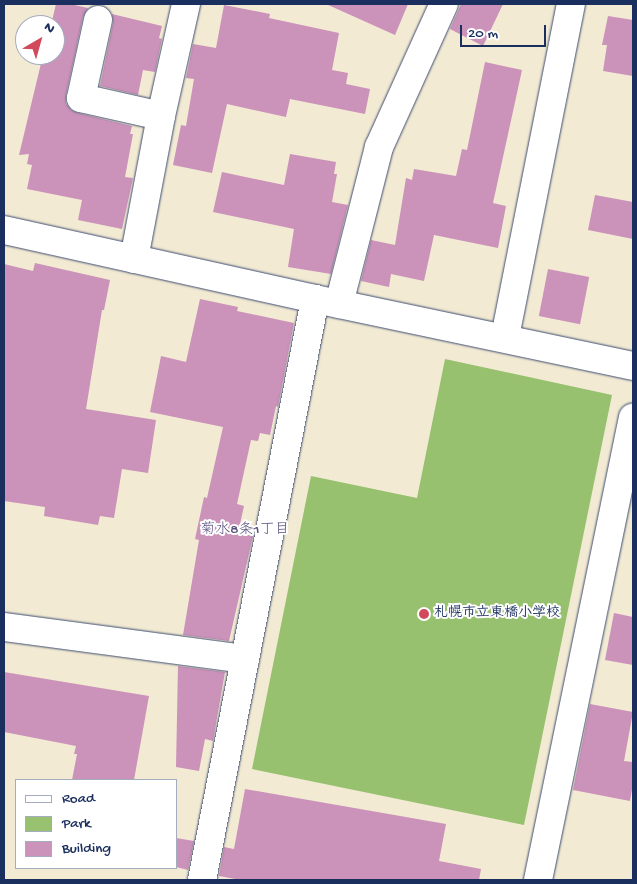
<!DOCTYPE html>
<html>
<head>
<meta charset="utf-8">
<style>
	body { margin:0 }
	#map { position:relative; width:637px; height:884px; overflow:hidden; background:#f2ead3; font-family:"Gochi Hand","Klee One",sans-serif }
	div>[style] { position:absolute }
	.green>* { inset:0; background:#97c16f }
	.building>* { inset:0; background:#cb92ba; transform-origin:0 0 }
	.roads { filter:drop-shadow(0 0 1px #3b4b70) drop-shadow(0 0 1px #3b4b70) }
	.minor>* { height:28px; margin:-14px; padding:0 14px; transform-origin:14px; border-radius:14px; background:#fff }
	.dots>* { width:14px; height:14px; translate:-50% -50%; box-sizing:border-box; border:2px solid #fff; border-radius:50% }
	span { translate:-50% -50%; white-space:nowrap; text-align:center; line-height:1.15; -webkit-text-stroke:4px #fff; paint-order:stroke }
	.poi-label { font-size:14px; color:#1b2f5e; font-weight:700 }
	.left { translate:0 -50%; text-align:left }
	.neighbourhood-label { font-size:15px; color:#59527e }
	.frame { position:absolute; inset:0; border:5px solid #1b2f5e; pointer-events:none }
	.legend { position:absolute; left:15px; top:779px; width:162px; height:90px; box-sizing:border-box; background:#fff; border:1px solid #a4acbf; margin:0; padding:6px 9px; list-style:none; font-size:15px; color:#1b2f5e }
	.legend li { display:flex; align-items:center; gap:10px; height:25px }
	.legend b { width:25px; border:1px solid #a4acbf }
	.north { position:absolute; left:15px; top:15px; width:50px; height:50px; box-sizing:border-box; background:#fff; border:1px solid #a4acbf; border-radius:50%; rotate:38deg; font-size:14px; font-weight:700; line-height:20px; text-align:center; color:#1b2f5e }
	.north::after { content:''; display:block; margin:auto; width:18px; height:22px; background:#d1495b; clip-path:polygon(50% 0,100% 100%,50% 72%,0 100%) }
	.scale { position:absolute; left:460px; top:25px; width:86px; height:22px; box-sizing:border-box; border:2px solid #1b2f5e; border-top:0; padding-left:6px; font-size:15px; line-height:18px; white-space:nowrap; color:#1b2f5e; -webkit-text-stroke:4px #fff; paint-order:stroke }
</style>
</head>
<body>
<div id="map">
	<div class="green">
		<div style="clip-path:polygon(445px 359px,612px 395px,524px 825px,252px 769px,311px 476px,417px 498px)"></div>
	</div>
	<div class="building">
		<div style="clip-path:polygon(56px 4px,70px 4px,88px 8px,83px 17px,66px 95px,66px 103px,71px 110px,78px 113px,132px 126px,130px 134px,133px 134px,125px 177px,133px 178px,122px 229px,78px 220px,82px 200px,27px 189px,32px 165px,27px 164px,29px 154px,19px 155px,43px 55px,55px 55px,55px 25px,51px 25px)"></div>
		<div style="clip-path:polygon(326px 4px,408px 4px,395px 35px)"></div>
		<div style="clip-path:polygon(461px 4px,503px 4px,483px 46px,450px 29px)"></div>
		<div style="clip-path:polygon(224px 5px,270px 14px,269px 18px,339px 33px,332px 70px,348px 73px,346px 84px,370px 89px,365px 114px,290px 99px,286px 117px,227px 104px,212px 173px,173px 165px,181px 125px,186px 126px,194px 79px,186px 78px,193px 44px,216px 48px)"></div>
		<div style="clip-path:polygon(112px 14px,162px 26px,159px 38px,162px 39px,155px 72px,143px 70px,138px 95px,100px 86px,113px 23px)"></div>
		<div style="clip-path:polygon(608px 16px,633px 20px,633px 76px,603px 71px,607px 45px,602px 45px)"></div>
		<div style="clip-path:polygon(485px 62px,522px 70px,493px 203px,506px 206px,498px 248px,434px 235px,424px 281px,391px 274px,389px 287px,361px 281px,371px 240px,395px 245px,406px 178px,412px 180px,414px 169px,456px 176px,462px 149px,467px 150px)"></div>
		<div style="clip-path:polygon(290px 154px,336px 162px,334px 174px,337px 174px,332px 202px,348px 205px,331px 274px,288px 267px,294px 229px,213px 212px,222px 172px,284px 185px)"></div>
		<div style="clip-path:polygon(595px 195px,633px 202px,633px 239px,588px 230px)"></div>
		<div style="clip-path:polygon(35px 263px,110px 280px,104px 310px,102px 310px,86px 409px,156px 420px,148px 473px,122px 469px,114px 518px,100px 516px,98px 525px,44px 516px,45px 507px,4px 501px,4px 264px,33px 271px)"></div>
		<div style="left:548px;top:269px;width:42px;height:48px;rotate:11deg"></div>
		<div style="clip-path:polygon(200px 299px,238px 307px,237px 311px,294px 323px,278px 407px,276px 406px,270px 435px,260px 433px,258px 441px,251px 440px,237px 504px,244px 506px,238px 533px,253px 536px,229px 641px,183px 635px,199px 540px,195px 539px,204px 497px,207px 498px,223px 427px,150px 412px,161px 356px,186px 362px)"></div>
		<div style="clip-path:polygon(614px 613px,633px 617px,633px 665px,605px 660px)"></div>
		<div style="clip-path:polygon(178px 666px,225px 672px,213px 741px,205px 739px,199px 771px,176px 767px)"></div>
		<div style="clip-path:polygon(4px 672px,149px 696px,134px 780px,72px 780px,77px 754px,74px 754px,76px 746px,4px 732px)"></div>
		<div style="clip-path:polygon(590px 704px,633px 712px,624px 761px,633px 762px,633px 783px,630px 801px,573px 790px)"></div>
		<div style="clip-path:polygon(245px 789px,446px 824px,439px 861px,481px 869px,479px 880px,241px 880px,219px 876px,224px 847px,234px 849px)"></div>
		<div style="clip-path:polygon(176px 838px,194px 841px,188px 870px,176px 867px)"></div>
	</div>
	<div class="roads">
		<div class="minor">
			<div style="left:98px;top:20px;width:80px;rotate:102.3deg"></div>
			<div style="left:81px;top:98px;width:82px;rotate:12.7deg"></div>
			<div style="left:4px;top:230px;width:319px;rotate:12.5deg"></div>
			<div style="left:315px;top:299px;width:325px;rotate:11.9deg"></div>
			<div style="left:134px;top:259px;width:146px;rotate:-79.3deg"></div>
			<div style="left:161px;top:116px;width:115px;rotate:-77.4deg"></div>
			<div style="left:339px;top:304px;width:162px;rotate:-75.7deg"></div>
			<div style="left:379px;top:147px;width:157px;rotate:-65.6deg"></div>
			<div style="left:505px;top:337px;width:339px;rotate:-78.8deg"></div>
			<div style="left:4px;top:627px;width:243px;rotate:7.6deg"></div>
			<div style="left:202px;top:880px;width:592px;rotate:-78.99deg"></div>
			<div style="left:538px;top:880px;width:472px;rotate:-78.4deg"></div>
		</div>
	</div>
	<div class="dots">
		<div style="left:424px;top:614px;background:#d1495b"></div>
	</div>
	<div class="poi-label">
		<span class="left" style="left:434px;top:614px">札幌市立東橋小学校</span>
	</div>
	<div class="neighbourhood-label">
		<span style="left:245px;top:531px">菊水8条1丁目</span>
	</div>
	<div class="frame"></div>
	<ul class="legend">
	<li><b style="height:6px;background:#fff"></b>Road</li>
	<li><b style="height:14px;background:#97c16f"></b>Park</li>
	<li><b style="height:14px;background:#cb92ba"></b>Building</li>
	</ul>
	<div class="north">N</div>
	<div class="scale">20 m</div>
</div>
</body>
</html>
